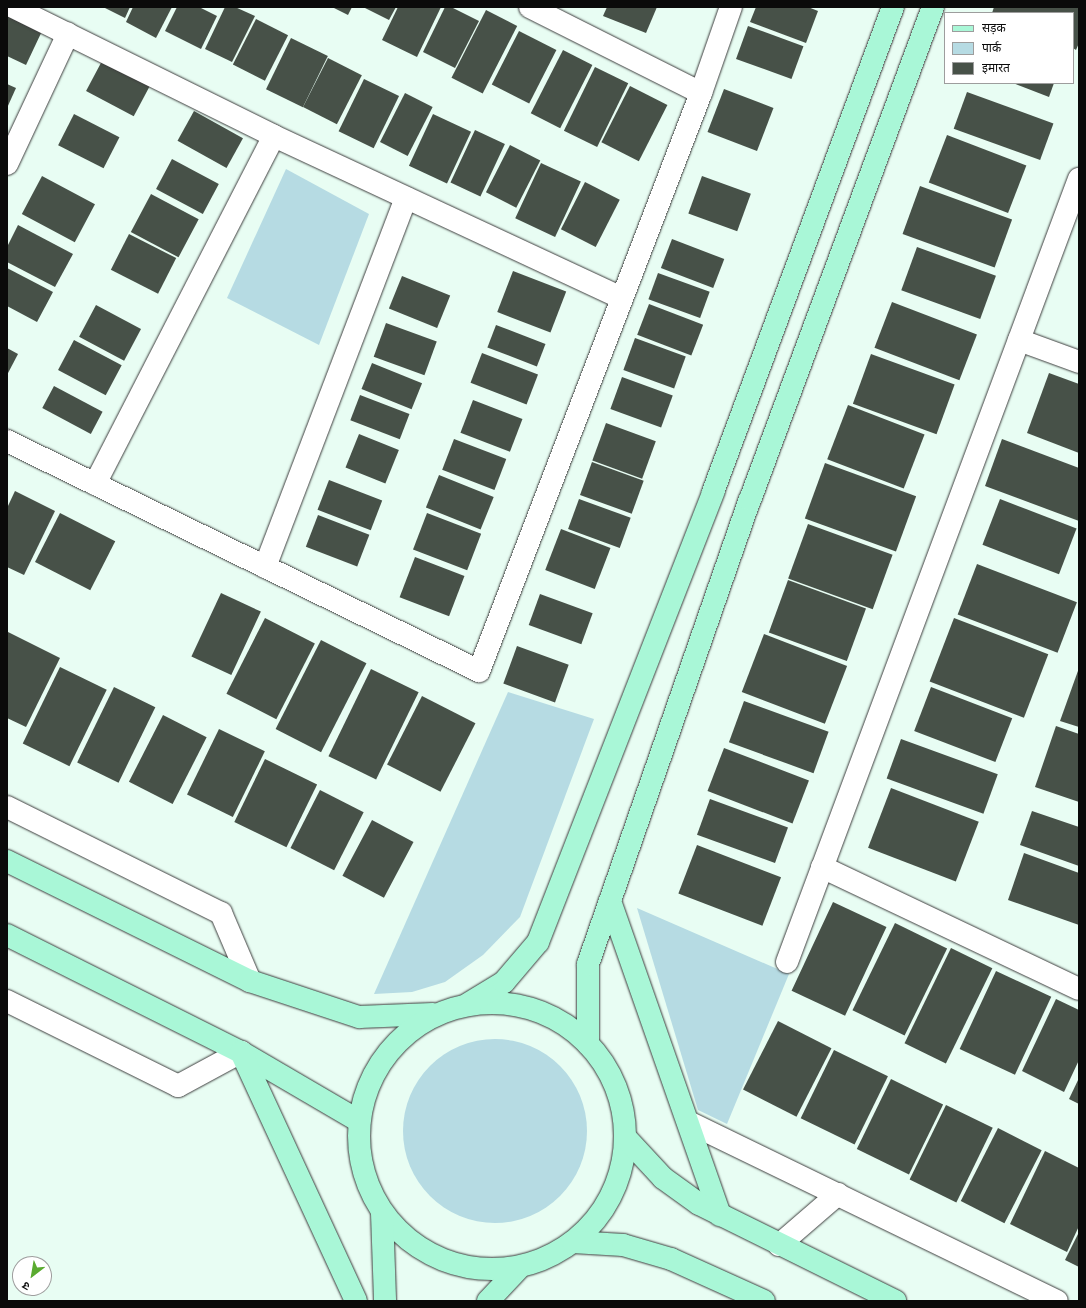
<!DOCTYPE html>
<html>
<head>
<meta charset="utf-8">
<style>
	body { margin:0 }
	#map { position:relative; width:1086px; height:1308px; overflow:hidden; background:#e8fdf3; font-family:"Source Serif 4","Noto Sans Devanagari",serif }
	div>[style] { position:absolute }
	.green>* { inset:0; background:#b6dbe3 }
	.round { border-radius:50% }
	.building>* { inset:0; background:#475148; transform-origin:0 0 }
	.roads { filter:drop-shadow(0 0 1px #3d3d3d) drop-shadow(0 0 1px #3d3d3d) }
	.street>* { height:22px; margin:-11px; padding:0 11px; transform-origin:11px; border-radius:11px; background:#fff }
	.secondary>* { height:22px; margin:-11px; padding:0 11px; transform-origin:11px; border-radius:11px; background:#a9f7d7 }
	.secondary>.ring { margin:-11px; padding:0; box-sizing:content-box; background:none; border:22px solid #a9f7d7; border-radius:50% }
	span { translate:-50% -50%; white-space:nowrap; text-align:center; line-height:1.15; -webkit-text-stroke:4px #fff; paint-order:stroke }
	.frame { position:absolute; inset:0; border:8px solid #0a0a0a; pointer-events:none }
	.legend { position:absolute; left:944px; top:12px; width:130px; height:72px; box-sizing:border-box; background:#fff; border:1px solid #9d9d9d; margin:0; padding:5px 7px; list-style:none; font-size:12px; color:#0a0a0a }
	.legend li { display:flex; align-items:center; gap:8px; height:20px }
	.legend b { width:20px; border:1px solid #9d9d9d }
	.north { position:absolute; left:12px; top:1256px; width:40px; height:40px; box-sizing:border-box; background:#fff; border:1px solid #9d9d9d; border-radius:50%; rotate:211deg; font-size:11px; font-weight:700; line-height:16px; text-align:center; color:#0a0a0a }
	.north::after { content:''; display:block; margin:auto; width:14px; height:18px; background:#5aab30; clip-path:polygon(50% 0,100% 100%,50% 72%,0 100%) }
</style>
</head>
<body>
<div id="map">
	<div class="green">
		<div style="clip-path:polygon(286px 169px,369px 214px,319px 345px,227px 298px)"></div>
		<div style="clip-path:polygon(508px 692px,594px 719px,520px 917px,483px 955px,445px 982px,412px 992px,374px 994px)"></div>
		<div style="clip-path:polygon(637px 908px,789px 974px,727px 1124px,698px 1110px)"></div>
		<div class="round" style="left:403px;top:1039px;width:184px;height:184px"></div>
	</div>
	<div class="building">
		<div style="clip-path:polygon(103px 7px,130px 7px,125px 18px)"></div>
		<div style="clip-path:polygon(133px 7px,172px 7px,156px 38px,126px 22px)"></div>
		<div style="clip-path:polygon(177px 7px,199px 7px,217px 16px,201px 49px,165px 31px)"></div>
		<div style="clip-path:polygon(225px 7px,235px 7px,255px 16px,232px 62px,205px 49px)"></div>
		<div style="clip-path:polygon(332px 7px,352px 7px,348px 15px)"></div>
		<div style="clip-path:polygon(363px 7px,396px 7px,389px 20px)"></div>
		<div style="clip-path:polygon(398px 7px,441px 7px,417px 57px,382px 40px)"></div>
		<div style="clip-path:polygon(445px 7px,451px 7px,479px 21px,455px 68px,423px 52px)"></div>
		<div style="clip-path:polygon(607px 7px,657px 7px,646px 33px,603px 16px)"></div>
		<div style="clip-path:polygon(756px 7px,808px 7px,818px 11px,806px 43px,750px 22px)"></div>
		<div style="clip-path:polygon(994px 7px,1079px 7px,1079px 43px,1076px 50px,1073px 48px,1073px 13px,992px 13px)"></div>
		<div style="left:486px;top:10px;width:35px;height:76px;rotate:27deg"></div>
		<div style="clip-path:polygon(7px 11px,43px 29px,26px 65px,7px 56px)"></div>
		<div style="left:256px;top:19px;width:36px;height:51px;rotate:27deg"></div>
		<div style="left:748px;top:26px;width:59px;height:35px;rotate:20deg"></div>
		<div style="left:519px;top:31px;width:42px;height:60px;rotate:27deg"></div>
		<div style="left:291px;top:38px;width:41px;height:57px;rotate:26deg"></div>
		<div style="left:563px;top:50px;width:33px;height:71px;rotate:27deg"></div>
		<div style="left:328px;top:58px;width:38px;height:55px;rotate:27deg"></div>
		<div style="left:102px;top:61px;width:54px;height:34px;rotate:28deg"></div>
		<div style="left:595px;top:67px;width:37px;height:71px;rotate:26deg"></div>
		<div style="left:364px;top:79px;width:39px;height:58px;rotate:26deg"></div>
		<div style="clip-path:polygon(1013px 83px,1054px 83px,1049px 97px)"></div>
		<div style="clip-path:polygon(7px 84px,16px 88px,7px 108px)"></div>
		<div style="left:630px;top:86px;width:42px;height:63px;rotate:27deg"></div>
		<div style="left:724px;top:89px;width:53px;height:46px;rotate:21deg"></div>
		<div style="left:967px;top:92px;width:92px;height:39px;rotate:20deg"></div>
		<div style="left:405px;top:93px;width:31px;height:55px;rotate:27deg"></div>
		<div style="left:194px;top:111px;width:56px;height:34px;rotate:29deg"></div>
		<div style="left:74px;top:114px;width:51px;height:35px;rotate:27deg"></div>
		<div style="left:433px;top:114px;width:42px;height:57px;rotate:25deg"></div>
		<div style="left:475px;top:130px;width:33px;height:58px;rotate:25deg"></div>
		<div style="left:947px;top:135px;width:85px;height:51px;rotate:21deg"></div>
		<div style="left:510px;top:145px;width:34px;height:53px;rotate:27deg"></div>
		<div style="left:172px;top:159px;width:53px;height:34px;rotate:28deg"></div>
		<div style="left:541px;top:163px;width:44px;height:61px;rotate:25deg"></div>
		<div style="left:42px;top:176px;width:60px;height:43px;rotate:28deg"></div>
		<div style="left:702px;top:176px;width:52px;height:40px;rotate:20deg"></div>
		<div style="left:585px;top:182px;width:39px;height:53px;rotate:27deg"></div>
		<div style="left:920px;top:186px;width:98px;height:51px;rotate:20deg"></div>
		<div style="left:151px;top:194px;width:54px;height:43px;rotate:28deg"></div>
		<div style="clip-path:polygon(18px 225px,73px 254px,55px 287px,7px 262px,7px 247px)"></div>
		<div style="left:129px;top:234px;width:53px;height:40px;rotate:27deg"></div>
		<div style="left:672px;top:239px;width:56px;height:31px;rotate:21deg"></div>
		<div style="left:917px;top:247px;width:84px;height:46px;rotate:20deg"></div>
		<div style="clip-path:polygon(7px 268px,53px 292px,37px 322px,7px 306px)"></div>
		<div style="left:513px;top:271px;width:57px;height:44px;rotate:21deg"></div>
		<div style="left:658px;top:273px;width:55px;height:28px;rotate:20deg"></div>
		<div style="left:402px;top:276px;width:52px;height:35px;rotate:22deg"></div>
		<div style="left:892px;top:302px;width:91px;height:49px;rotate:21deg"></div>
		<div style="left:649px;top:304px;width:58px;height:33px;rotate:21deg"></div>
		<div style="left:96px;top:305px;width:51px;height:36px;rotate:28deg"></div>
		<div style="left:386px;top:323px;width:54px;height:36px;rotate:20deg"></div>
		<div style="left:496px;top:325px;width:53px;height:24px;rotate:21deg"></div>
		<div style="left:635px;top:338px;width:54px;height:34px;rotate:20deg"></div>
		<div style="left:74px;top:340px;width:54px;height:34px;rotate:28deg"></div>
		<div style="clip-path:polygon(7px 348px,18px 354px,7px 375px)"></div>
		<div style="left:482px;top:353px;width:60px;height:32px;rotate:21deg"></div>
		<div style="left:871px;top:354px;width:89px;height:53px;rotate:20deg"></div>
		<div style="left:372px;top:363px;width:54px;height:28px;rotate:22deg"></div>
		<div style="clip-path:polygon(1049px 373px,1079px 384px,1079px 453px,1027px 433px)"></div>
		<div style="left:622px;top:377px;width:54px;height:34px;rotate:20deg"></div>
		<div style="left:54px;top:386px;width:55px;height:25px;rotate:28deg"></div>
		<div style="left:360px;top:395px;width:53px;height:27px;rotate:21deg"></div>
		<div style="left:473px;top:400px;width:53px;height:35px;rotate:21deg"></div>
		<div style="left:848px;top:405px;width:82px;height:58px;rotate:21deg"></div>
		<div style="left:606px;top:423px;width:53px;height:40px;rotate:20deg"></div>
		<div style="left:359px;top:434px;width:43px;height:36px;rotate:22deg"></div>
		<div style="left:454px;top:439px;width:56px;height:33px;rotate:21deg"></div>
		<div style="clip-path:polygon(1002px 439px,1079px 468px,1079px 521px,985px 486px)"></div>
		<div style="left:592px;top:462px;width:55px;height:35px;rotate:20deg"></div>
		<div style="left:825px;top:463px;width:97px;height:59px;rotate:20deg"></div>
		<div style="left:439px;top:475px;width:59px;height:35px;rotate:22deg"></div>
		<div style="left:329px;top:480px;width:57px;height:32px;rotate:21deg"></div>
		<div style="clip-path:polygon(15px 491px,55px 511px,24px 575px,7px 567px,7px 508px)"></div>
		<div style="left:579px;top:499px;width:55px;height:32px;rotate:20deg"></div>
		<div style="left:1000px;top:499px;width:82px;height:49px;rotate:21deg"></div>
		<div style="left:60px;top:513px;width:62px;height:55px;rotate:27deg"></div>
		<div style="left:427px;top:513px;width:58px;height:39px;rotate:21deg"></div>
		<div style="left:318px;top:515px;width:55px;height:34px;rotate:21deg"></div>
		<div style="left:808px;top:524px;width:90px;height:58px;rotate:20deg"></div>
		<div style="left:561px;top:529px;width:53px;height:44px;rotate:21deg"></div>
		<div style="left:415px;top:557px;width:53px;height:43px;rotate:21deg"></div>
		<div style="left:977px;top:564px;width:107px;height:54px;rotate:21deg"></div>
		<div style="left:788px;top:580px;width:83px;height:56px;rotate:20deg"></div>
		<div style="left:221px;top:593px;width:44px;height:70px;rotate:25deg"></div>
		<div style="left:540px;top:594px;width:56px;height:33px;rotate:20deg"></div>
		<div style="left:265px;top:618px;width:56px;height:85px;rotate:27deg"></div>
		<div style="left:954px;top:618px;width:101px;height:68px;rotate:21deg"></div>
		<div style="clip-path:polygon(8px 632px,60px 658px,26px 727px,7px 718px)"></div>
		<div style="left:764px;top:634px;width:89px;height:62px;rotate:21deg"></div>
		<div style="left:321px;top:640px;width:51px;height:100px;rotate:27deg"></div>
		<div style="left:517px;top:646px;width:55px;height:40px;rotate:20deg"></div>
		<div style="left:60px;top:667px;width:52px;height:85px;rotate:26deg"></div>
		<div style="clip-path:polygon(1079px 668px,1079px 727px,1060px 721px)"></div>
		<div style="left:371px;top:669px;width:53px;height:97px;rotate:26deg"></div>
		<div style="left:114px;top:687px;width:46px;height:84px;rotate:26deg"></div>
		<div style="left:931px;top:687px;width:87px;height:47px;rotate:21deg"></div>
		<div style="left:422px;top:696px;width:60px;height:77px;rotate:27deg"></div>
		<div style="left:744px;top:701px;width:90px;height:44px;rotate:20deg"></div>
		<div style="left:163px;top:715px;width:49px;height:75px;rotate:27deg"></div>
		<div style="clip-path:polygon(1056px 726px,1079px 734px,1079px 802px,1035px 787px)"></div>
		<div style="left:219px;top:729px;width:51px;height:73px;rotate:26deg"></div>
		<div style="left:901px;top:739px;width:103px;height:42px;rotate:20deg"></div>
		<div style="left:724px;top:748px;width:91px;height:46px;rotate:21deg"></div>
		<div style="left:265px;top:759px;width:58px;height:70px;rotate:26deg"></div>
		<div style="left:891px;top:788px;width:94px;height:64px;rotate:21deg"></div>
		<div style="left:320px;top:790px;width:49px;height:65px;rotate:27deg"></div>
		<div style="left:710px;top:799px;width:83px;height:38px;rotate:20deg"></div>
		<div style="clip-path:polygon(1032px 811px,1079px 827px,1079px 866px,1020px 845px)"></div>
		<div style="left:372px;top:820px;width:47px;height:63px;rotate:28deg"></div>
		<div style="left:697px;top:845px;width:90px;height:52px;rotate:21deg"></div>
		<div style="clip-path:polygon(1024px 853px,1079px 873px,1079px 925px,1008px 900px)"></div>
		<div style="left:833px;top:902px;width:59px;height:98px;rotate:25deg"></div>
		<div style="left:895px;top:923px;width:58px;height:97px;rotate:26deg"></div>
		<div style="left:951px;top:948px;width:46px;height:106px;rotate:26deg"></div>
		<div style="left:996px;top:971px;width:61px;height:86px;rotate:25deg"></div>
		<div style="clip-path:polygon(1056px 999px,1079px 1010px,1079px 1060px,1064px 1092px,1022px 1071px)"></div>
		<div style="left:778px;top:1021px;width:60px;height:77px;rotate:27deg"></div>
		<div style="left:834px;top:1050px;width:60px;height:76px;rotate:26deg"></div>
		<div style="clip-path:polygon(1079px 1078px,1079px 1104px,1069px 1099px)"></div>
		<div style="left:891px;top:1079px;width:58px;height:78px;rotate:26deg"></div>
		<div style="left:946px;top:1105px;width:52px;height:83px;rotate:26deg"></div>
		<div style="left:998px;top:1128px;width:49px;height:82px;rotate:27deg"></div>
		<div style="clip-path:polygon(1045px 1151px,1079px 1168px,1079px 1226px,1067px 1252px,1010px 1224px)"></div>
		<div style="clip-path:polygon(1079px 1232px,1079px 1267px,1065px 1260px)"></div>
	</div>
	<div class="roads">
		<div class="street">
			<div style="left:13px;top:7px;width:291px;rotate:26.3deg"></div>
			<div style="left:274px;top:136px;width:382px;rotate:25deg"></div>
			<div style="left:530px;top:7px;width:191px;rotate:26.7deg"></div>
			<div style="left:7px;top:164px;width:144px;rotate:-64.9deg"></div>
			<div style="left:1019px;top:340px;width:64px;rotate:20.1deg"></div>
			<div style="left:7px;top:441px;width:525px;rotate:25.98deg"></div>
			<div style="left:479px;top:671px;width:619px;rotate:-68.99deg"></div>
			<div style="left:701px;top:93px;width:91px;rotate:-70.8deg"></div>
			<div style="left:95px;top:484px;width:391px;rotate:-62.8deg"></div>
			<div style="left:265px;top:567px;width:395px;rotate:-69.1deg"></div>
			<div style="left:7px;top:807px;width:239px;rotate:26.4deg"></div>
			<div style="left:221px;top:913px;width:74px;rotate:66.9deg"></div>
			<div style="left:822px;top:867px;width:284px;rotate:25.4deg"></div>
			<div style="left:787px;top:962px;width:836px;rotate:-69.55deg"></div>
			<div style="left:7px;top:1001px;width:191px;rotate:26.4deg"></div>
			<div style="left:178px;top:1086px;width:72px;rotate:-28.4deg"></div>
			<div style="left:688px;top:1122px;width:410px;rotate:25.9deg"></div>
			<div style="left:779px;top:1245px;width:78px;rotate:-40.8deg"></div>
		</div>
		<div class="secondary">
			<div style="left:7px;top:861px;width:271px;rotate:26.3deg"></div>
			<div style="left:250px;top:981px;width:115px;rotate:18.3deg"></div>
			<div style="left:359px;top:1017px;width:74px;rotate:-2.3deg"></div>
			<div style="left:610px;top:901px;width:333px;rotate:70.7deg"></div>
			<div style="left:7px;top:935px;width:262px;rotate:26.6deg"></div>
			<div style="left:241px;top:1052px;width:137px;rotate:30.3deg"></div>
			<div class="ring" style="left:359px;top:1003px;width:244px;height:244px"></div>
			<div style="left:468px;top:1004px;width:42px;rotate:-31.4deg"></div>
			<div style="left:504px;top:982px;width:52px;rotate:-49.6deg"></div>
			<div style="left:538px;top:942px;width:483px;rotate:-68.7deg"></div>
			<div style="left:713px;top:492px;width:517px;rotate:-69.64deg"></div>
			<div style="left:588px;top:1044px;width:80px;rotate:-90deg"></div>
			<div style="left:588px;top:964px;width:491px;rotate:-70.8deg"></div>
			<div style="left:750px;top:500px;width:526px;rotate:-69.64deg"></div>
			<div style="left:241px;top:1052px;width:274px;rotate:65.2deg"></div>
			<div style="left:625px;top:1137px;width:56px;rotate:47.2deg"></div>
			<div style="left:663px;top:1178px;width:44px;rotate:35.8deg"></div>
			<div style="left:699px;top:1204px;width:219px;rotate:26.3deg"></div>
			<div style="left:382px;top:1213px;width:88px;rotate:88deg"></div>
			<div style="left:573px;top:1242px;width:50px;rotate:3.4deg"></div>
			<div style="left:623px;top:1245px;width:50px;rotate:16.3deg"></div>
			<div style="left:671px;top:1259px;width:102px;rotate:24.3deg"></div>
			<div style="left:488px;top:1301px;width:47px;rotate:-46.7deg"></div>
		</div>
	</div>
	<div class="frame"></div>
	<ul class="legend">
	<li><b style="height:5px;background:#a9f7d7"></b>सड़क</li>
	<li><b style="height:11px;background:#b6dbe3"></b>पार्क</li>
	<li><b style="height:11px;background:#475148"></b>इमारत</li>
	</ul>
	<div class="north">उ</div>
</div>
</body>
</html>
